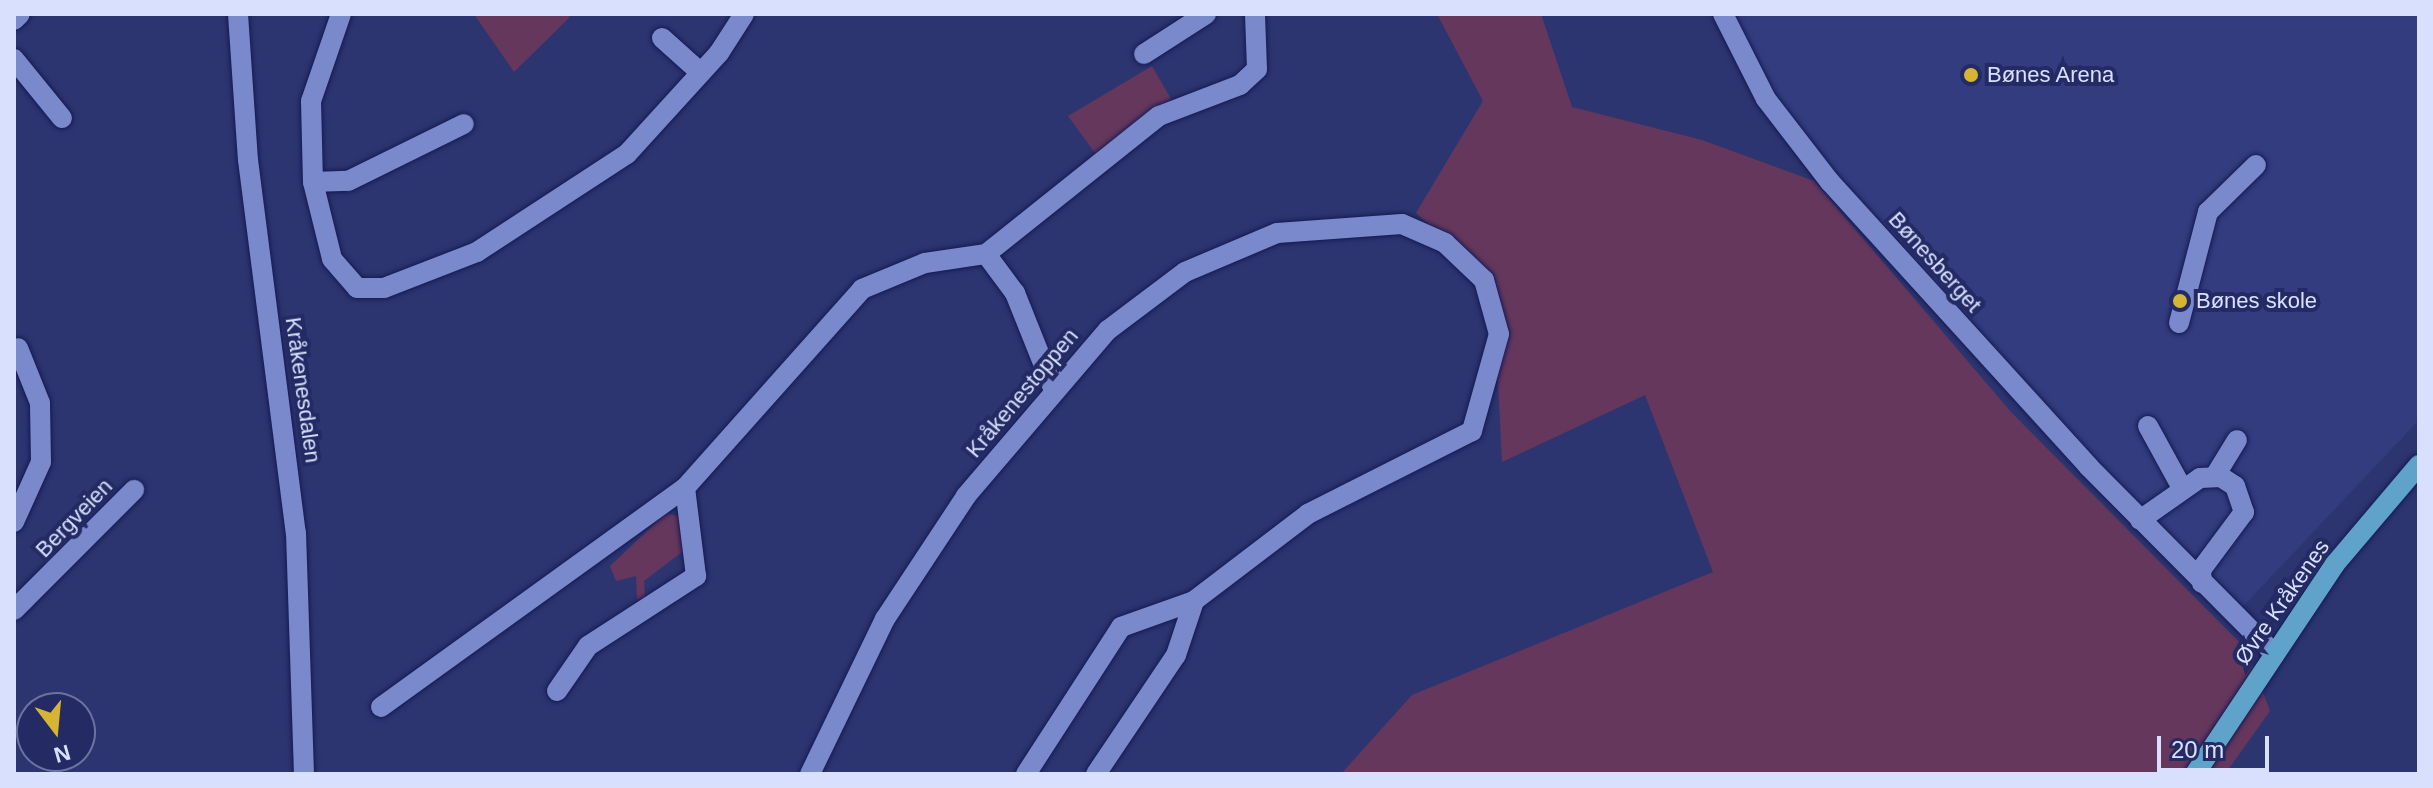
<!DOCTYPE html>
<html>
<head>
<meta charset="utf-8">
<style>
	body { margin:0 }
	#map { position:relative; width:2433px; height:788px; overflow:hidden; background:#2c3570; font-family:Helvetica,sans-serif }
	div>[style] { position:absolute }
	.built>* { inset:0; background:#323c7e }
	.green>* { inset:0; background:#65375d }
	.roads { filter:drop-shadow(0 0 2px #161a52) drop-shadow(0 0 2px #161a52) }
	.minor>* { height:20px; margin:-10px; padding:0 10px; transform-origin:10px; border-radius:10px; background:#7a89cc }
	.major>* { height:20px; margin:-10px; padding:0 10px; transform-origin:10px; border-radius:10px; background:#5fa2ca }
	.dots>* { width:22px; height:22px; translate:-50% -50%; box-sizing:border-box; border:4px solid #232a64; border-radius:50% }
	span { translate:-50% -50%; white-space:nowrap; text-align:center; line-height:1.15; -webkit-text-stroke:8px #232a64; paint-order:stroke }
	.poi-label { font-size:22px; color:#d8e0fd }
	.left { translate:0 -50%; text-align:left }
	.street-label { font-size:22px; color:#d8e0fd }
	.frame { position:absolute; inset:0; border:16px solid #d8e0fd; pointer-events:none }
	.north { position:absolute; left:16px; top:692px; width:80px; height:80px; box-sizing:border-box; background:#232a64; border:2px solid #6b73a1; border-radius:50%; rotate:164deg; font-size:22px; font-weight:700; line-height:32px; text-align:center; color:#d8e0fd }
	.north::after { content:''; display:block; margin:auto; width:28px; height:36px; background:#d6b534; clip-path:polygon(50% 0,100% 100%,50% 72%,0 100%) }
	.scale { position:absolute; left:2157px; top:736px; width:112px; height:36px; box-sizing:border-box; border:4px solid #d8e0fd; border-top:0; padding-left:10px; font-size:24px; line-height:28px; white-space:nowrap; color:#d8e0fd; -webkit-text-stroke:6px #232a64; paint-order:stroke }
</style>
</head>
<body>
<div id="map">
	<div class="built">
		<div style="clip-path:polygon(1728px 14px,2419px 14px,2419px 420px,2234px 616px,1766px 99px)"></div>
	</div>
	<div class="green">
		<div style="clip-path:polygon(474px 14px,564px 14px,570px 17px,514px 72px)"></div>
		<div style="clip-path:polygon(1437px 14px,1541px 14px,1572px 107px,1702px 140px,1814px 181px,2011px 412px,2247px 650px,2270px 711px,2225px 774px,1341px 774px,1412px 695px,1713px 572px,1645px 395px,1502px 462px,1493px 282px,1416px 213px,1483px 101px)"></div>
		<div style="clip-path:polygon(1152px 66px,1171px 99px,1095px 153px,1068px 116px)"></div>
		<div style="clip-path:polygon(666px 513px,681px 517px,682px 552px,644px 581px,645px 599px,637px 599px,636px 576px,616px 581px,610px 566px)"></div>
	</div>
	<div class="roads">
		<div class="minor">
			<div style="left:238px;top:14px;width:146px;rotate:86.1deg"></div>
			<div style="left:248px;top:160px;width:376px;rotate:82.7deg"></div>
			<div style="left:296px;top:533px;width:241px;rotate:88.1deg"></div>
			<div style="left:341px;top:14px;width:92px;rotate:109deg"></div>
			<div style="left:311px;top:101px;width:81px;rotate:88.6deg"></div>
			<div style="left:313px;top:182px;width:79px;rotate:76.1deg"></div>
			<div style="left:332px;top:259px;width:38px;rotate:49deg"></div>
			<div style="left:357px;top:288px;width:27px"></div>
			<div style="left:384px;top:288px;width:100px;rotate:-21.2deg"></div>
			<div style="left:477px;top:252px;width:179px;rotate:-33.2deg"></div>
			<div style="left:627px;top:154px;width:137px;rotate:-47.7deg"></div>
			<div style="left:719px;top:53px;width:46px;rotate:-57.3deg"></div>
			<div style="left:1723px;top:14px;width:95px;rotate:63.2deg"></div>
			<div style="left:1766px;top:99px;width:105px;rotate:52.4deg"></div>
			<div style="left:1830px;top:182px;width:384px;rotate:47.7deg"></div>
			<div style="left:2088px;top:466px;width:265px;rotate:45.2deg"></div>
			<div style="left:14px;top:20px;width:8px;rotate:-45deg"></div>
			<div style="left:662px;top:38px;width:52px;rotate:41.9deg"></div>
			<div style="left:1144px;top:54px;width:74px;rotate:-32.8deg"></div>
			<div style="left:14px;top:59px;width:76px;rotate:50.9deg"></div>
			<div style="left:313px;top:182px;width:35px;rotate:-2deg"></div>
			<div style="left:348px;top:181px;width:129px;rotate:-26.2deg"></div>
			<div style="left:986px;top:254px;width:221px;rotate:-38.6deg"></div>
			<div style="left:1159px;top:116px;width:87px;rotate:-20.9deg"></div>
			<div style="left:1240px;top:85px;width:23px;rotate:-43deg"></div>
			<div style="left:1257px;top:69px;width:55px;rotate:-92.1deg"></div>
			<div style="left:2179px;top:323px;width:115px;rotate:-75.4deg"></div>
			<div style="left:2208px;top:212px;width:67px;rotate:-44.4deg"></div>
			<div style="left:2148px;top:426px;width:71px;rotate:61.3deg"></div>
			<div style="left:2215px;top:476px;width:42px;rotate:-58.6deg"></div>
			<div style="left:2140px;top:520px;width:73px;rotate:-35deg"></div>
			<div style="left:2200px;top:478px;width:21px;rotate:-3deg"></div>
			<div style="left:2221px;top:477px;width:17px;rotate:33deg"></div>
			<div style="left:2235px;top:486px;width:28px;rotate:71deg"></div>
			<div style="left:2244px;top:512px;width:72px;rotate:126.6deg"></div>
			<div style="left:2201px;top:570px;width:13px;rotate:86deg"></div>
			<div style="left:14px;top:522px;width:66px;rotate:-65.8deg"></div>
			<div style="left:41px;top:462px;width:59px;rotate:-91deg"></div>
			<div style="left:40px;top:403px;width:59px;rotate:-111.8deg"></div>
			<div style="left:14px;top:610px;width:170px;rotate:-45deg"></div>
			<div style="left:557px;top:691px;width:55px;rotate:-55.4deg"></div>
			<div style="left:588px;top:646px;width:129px;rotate:-32.9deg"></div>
			<div style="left:696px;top:576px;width:89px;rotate:-97.1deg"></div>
			<div style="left:381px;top:707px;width:375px;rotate:-35.8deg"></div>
			<div style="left:685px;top:488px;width:266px;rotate:-48.3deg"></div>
			<div style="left:862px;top:289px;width:68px;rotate:-22.4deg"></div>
			<div style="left:925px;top:263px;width:62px;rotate:-8.4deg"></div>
			<div style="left:986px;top:254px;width:49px;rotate:53.4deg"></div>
			<div style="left:1015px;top:293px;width:102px;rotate:68.2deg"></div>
			<div style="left:810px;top:774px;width:172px;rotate:-64.2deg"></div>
			<div style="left:885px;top:619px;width:147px;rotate:-56.6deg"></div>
			<div style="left:966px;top:496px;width:218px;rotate:-49.5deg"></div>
			<div style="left:1108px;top:330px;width:96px;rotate:-37deg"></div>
			<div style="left:1185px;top:272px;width:100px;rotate:-23deg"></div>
			<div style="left:1277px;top:233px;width:125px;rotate:-4.1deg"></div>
			<div style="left:1402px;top:224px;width:47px;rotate:23.8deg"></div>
			<div style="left:1445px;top:243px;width:54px;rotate:43.5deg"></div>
			<div style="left:1484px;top:280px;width:56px;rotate:74.5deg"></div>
			<div style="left:1499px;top:334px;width:101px;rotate:105.6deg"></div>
			<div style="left:1472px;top:431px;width:184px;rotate:153.2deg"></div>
			<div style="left:1308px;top:514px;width:143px;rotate:142.7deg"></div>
			<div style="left:1194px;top:601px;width:57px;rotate:108.4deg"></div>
			<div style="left:1176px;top:655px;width:143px;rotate:123.9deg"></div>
			<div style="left:1026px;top:774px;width:175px;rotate:-57.1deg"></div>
			<div style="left:1121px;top:627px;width:77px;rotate:-19.6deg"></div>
		</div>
		<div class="major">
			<div style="left:2195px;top:774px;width:252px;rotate:-56.3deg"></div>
			<div style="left:2335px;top:564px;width:130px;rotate:-49.7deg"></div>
		</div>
	</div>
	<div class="dots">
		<div style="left:1971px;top:75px;background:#d6b534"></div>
		<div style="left:2180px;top:301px;background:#d6b534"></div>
	</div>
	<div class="poi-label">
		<span class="left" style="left:1987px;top:75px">Bønes Arena</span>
		<span class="left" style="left:2196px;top:301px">Bønes skole</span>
	</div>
	<div class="street-label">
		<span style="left:1935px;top:262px;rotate:48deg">Bønesberget</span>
		<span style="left:303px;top:390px;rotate:82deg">Kråkenesdalen</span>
		<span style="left:1022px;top:393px;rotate:-50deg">Kråkenestoppen</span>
		<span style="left:74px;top:518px;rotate:-46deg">Bergveien</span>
		<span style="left:2282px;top:602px;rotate:-55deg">Øvre Kråkenes</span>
	</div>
	<div class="frame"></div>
	<div class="north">N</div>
	<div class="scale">20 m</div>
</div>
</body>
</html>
